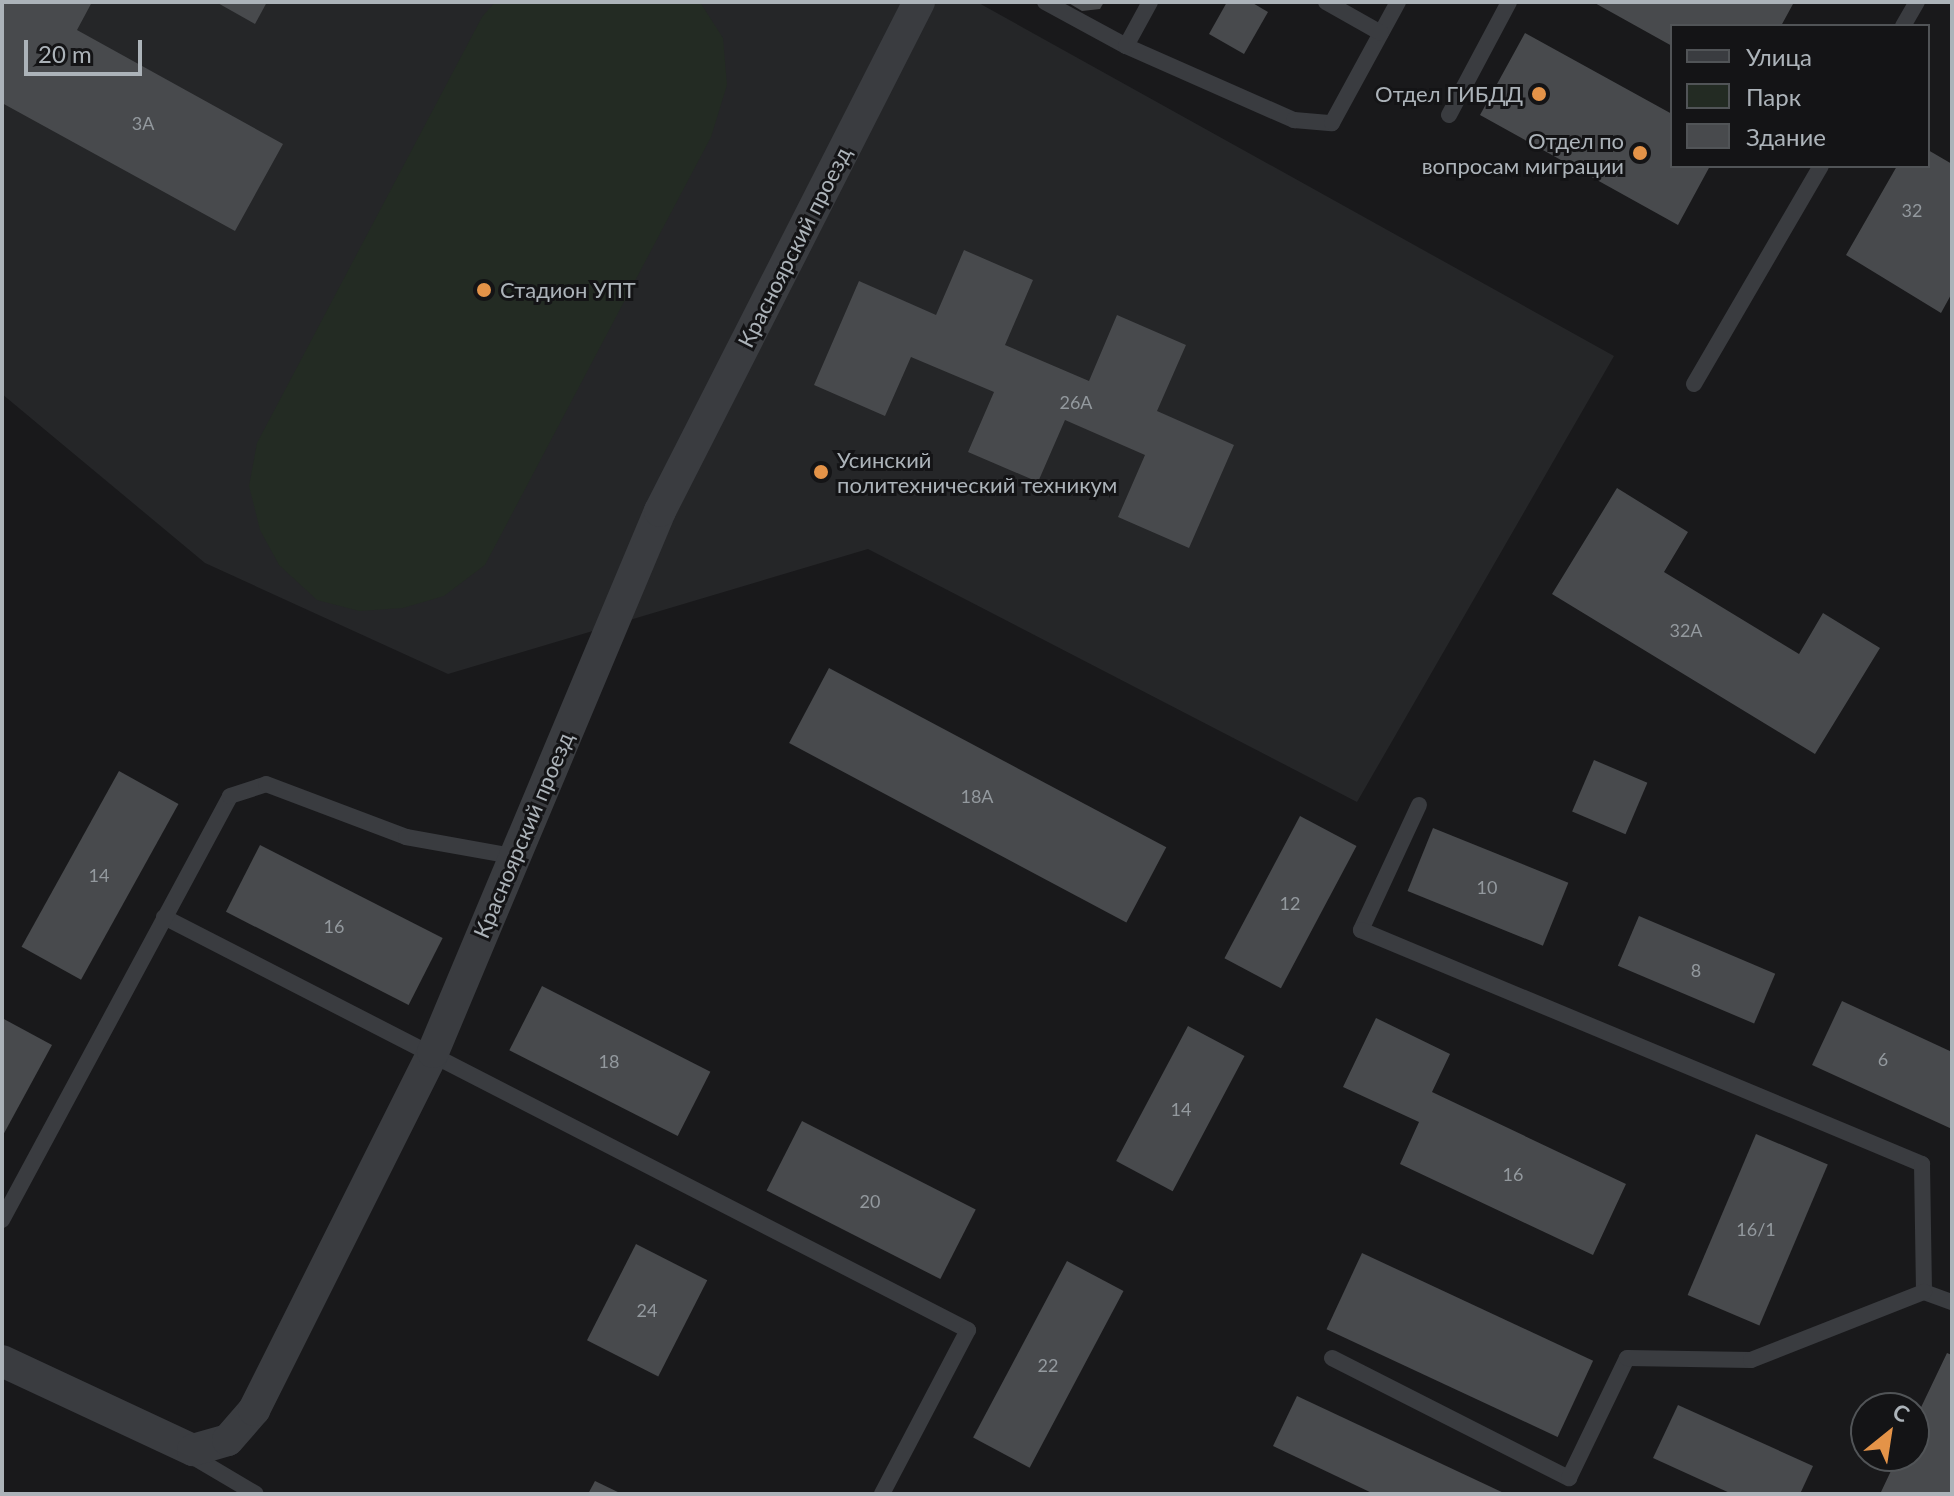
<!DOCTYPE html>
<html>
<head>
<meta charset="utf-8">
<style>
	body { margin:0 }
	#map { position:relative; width:1954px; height:1496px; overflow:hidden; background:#19191b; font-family:Lato,sans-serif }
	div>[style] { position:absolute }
	.built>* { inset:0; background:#252628 }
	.green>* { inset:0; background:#232b23 }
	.building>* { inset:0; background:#484a4d; transform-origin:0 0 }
	.service>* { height:16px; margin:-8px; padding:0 8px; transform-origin:8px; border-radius:8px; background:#3a3c40 }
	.minor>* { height:32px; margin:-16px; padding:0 16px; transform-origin:16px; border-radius:16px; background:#3a3c40 }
	.dots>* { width:22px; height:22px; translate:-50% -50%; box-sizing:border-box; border:4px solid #141416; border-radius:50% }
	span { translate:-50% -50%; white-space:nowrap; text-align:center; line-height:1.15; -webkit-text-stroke:6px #141416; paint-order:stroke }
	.number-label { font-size:18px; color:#93999e }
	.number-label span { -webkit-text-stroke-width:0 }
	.poi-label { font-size:22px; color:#acb3b9 }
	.right { translate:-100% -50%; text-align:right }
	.left { translate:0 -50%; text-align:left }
	.street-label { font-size:22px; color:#acb3b9 }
	.frame { position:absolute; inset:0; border:4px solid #acb3b9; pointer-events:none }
	.legend { position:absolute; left:1670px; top:24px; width:260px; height:144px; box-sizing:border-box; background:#141416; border:2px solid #515457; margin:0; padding:10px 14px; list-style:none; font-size:24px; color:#acb3b9 }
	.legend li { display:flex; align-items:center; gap:16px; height:40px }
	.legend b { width:40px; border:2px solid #515457 }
	.north { position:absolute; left:1850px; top:1392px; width:80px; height:80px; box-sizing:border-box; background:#141416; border:2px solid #515457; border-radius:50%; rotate:30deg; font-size:22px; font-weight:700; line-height:32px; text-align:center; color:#acb3b9 }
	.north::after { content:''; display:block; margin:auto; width:28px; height:36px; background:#e49348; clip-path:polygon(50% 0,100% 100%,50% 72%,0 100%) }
	.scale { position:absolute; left:24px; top:40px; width:118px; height:36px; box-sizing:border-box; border:4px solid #acb3b9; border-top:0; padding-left:10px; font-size:24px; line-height:28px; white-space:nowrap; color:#acb3b9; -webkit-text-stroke:6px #141416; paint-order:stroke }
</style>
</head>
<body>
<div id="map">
	<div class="built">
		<div style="clip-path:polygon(2px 2px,977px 2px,1614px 356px,1357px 802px,868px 549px,448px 674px,205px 563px,2px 394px)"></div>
	</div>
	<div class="green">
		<div style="clip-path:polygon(495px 2px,700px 2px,723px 38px,727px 85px,711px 137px,485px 565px,444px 596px,403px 608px,359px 611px,317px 600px,279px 565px,260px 530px,249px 486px,257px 443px,482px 17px)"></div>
	</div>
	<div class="building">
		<div style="clip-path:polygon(2px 2px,92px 2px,77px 30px,283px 144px,235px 231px,2px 103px)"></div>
		<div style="clip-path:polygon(216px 2px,267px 2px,255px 24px)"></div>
		<div style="clip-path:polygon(1067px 2px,1104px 2px,1100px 9px,1082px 11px)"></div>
		<div style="clip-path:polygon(1227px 2px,1251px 2px,1268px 12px,1244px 54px,1209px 34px)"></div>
		<div style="clip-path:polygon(1593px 2px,1789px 2px,1793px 4px,1781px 26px,1672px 26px,1672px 46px)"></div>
		<div style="clip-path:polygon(1525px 33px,1672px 114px,1672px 166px,1710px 166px,1678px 225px,1480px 115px)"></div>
		<div style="clip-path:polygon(1928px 150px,1952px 164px,1952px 293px,1941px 313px,1846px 255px,1897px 166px,1928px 166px)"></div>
		<div style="clip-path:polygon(964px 250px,1033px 280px,1005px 345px,1089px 381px,1117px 315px,1186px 345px,1157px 411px,1234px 445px,1189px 548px,1118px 517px,1145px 455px,1065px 420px,1038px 482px,968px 452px,994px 392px,911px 357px,885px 416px,814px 385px,859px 281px,936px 315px)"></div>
		<div style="clip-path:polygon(1617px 488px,1688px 532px,1664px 572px,1799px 654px,1823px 613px,1880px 648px,1815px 754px,1552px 594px)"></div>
		<div style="left:829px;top:668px;width:382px;height:85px;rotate:28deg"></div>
		<div style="left:1594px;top:760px;width:58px;height:56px;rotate:23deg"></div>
		<div style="left:119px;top:771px;width:68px;height:201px;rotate:29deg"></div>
		<div style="left:1300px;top:816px;width:64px;height:161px;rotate:28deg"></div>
		<div style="left:1433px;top:828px;width:146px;height:68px;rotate:22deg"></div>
		<div style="left:260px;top:845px;width:205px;height:75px;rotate:27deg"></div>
		<div style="left:1639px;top:916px;width:148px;height:54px;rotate:23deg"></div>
		<div style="left:542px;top:986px;width:189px;height:72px;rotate:27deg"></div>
		<div style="clip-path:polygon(1842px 1001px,1952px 1052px,1952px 1129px,1812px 1065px)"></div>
		<div style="clip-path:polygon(2px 1018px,52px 1045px,2px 1137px)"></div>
		<div style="clip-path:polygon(1376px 1018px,1450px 1054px,1432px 1092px,1626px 1184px,1593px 1255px,1400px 1164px,1419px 1122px,1343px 1087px)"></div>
		<div style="left:1188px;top:1026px;width:64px;height:153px;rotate:28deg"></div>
		<div style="left:802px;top:1121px;width:195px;height:78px;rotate:27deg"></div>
		<div style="left:1756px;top:1134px;width:78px;height:175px;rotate:23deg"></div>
		<div style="left:636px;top:1244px;width:80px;height:108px;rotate:27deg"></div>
		<div style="left:1362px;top:1253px;width:255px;height:84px;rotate:25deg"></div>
		<div style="left:1067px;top:1261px;width:64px;height:200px;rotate:28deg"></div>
		<div style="clip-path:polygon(1947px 1353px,1952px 1355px,1952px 1494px,1886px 1494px,1881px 1492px,1898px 1456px,1914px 1456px,1914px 1422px)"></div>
		<div style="clip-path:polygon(1297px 1396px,1506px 1494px,1374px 1494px,1273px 1446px)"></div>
		<div style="clip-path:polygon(1678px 1405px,1813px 1466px,1800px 1494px,1732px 1494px,1653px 1458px)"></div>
		<div style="clip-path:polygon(595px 1481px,622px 1494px,588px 1494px)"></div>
	</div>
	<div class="service">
		<div style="left:1045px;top:2px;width:92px;rotate:28.5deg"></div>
		<div style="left:1126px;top:46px;width:184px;rotate:23.8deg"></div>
		<div style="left:1294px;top:120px;width:38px;rotate:5deg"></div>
		<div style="left:1332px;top:123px;width:138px;rotate:-61.4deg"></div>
		<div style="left:1326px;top:2px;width:63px;rotate:29.4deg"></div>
		<div style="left:1903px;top:26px;width:28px;rotate:-60deg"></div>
		<div style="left:1126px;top:46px;width:50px;rotate:-61.4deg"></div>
		<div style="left:1449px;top:115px;width:128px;rotate:-62deg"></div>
		<div style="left:1694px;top:384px;width:252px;rotate:-59.8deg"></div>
		<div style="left:1419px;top:805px;width:138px;rotate:114.9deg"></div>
		<div style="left:1361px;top:930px;width:608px;rotate:22.64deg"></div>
		<div style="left:1922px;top:1164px;width:128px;rotate:89.1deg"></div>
		<div style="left:1924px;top:1292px;width:30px;rotate:20deg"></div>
		<div style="left:164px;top:917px;width:904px;rotate:27.19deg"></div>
		<div style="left:968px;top:1330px;width:185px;rotate:117.7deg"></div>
		<div style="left:2px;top:1220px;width:481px;rotate:-61.7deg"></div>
		<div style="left:230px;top:796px;width:38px;rotate:-18deg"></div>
		<div style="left:266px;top:784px;width:150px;rotate:20.7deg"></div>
		<div style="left:406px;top:837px;width:109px;rotate:10.1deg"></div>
		<div style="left:1332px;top:1358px;width:266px;rotate:26.9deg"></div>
		<div style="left:1569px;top:1478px;width:133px;rotate:-64.2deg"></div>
		<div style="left:1627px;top:1358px;width:124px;rotate:0.9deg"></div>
		<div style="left:1751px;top:1360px;width:186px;rotate:-21.5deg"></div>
		<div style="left:185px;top:1452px;width:82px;rotate:30.6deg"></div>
	</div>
	<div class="minor">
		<div style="left:2px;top:1361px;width:211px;rotate:25deg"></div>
		<div style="left:193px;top:1450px;width:36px;rotate:-16deg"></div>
		<div style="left:228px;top:1440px;width:40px;rotate:-49deg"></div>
		<div style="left:254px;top:1410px;width:400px;rotate:-63.4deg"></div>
		<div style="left:433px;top:1052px;width:587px;rotate:-67.24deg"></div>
		<div style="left:660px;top:511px;width:571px;rotate:-63.03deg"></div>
	</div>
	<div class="dots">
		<div style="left:1539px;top:94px;background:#e49348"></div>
		<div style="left:1640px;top:153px;background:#e49348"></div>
		<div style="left:484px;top:290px;background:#e49348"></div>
		<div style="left:821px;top:472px;background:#e49348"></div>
	</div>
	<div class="number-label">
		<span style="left:143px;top:123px">3А</span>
		<span style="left:1912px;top:210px">32</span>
		<span style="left:1076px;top:402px">26А</span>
		<span style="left:1686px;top:630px">32А</span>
		<span style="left:977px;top:796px">18А</span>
		<span style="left:99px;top:875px">14</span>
		<span style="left:1487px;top:887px">10</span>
		<span style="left:1290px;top:903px">12</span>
		<span style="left:334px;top:926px">16</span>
		<span style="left:1696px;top:970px">8</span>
		<span style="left:1883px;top:1059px">6</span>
		<span style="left:609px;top:1061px">18</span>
		<span style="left:1181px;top:1109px">14</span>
		<span style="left:1513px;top:1174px">16</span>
		<span style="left:870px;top:1201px">20</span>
		<span style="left:1756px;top:1229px">16/1</span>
		<span style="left:647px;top:1310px">24</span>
		<span style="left:1048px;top:1365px">22</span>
	</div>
	<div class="poi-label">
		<span class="right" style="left:1523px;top:94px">Отдел ГИБДД</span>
		<span class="right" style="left:1624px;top:153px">Отдел по<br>вопросам миграции</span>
		<span class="left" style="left:500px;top:290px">Стадион УПТ</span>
		<span class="left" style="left:837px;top:472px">Усинский<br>политехнический техникум</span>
	</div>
	<div class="street-label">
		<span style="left:794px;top:247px;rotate:-63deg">Красноярский проезд</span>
		<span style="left:523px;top:835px;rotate:-67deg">Красноярский проезд</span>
	</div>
	<div class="frame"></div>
	<ul class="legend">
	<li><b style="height:10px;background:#3a3c40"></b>Улица</li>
	<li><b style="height:22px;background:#232b23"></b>Парк</li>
	<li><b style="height:22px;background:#484a4d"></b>Здание</li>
	</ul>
	<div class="north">С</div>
	<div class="scale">20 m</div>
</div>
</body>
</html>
